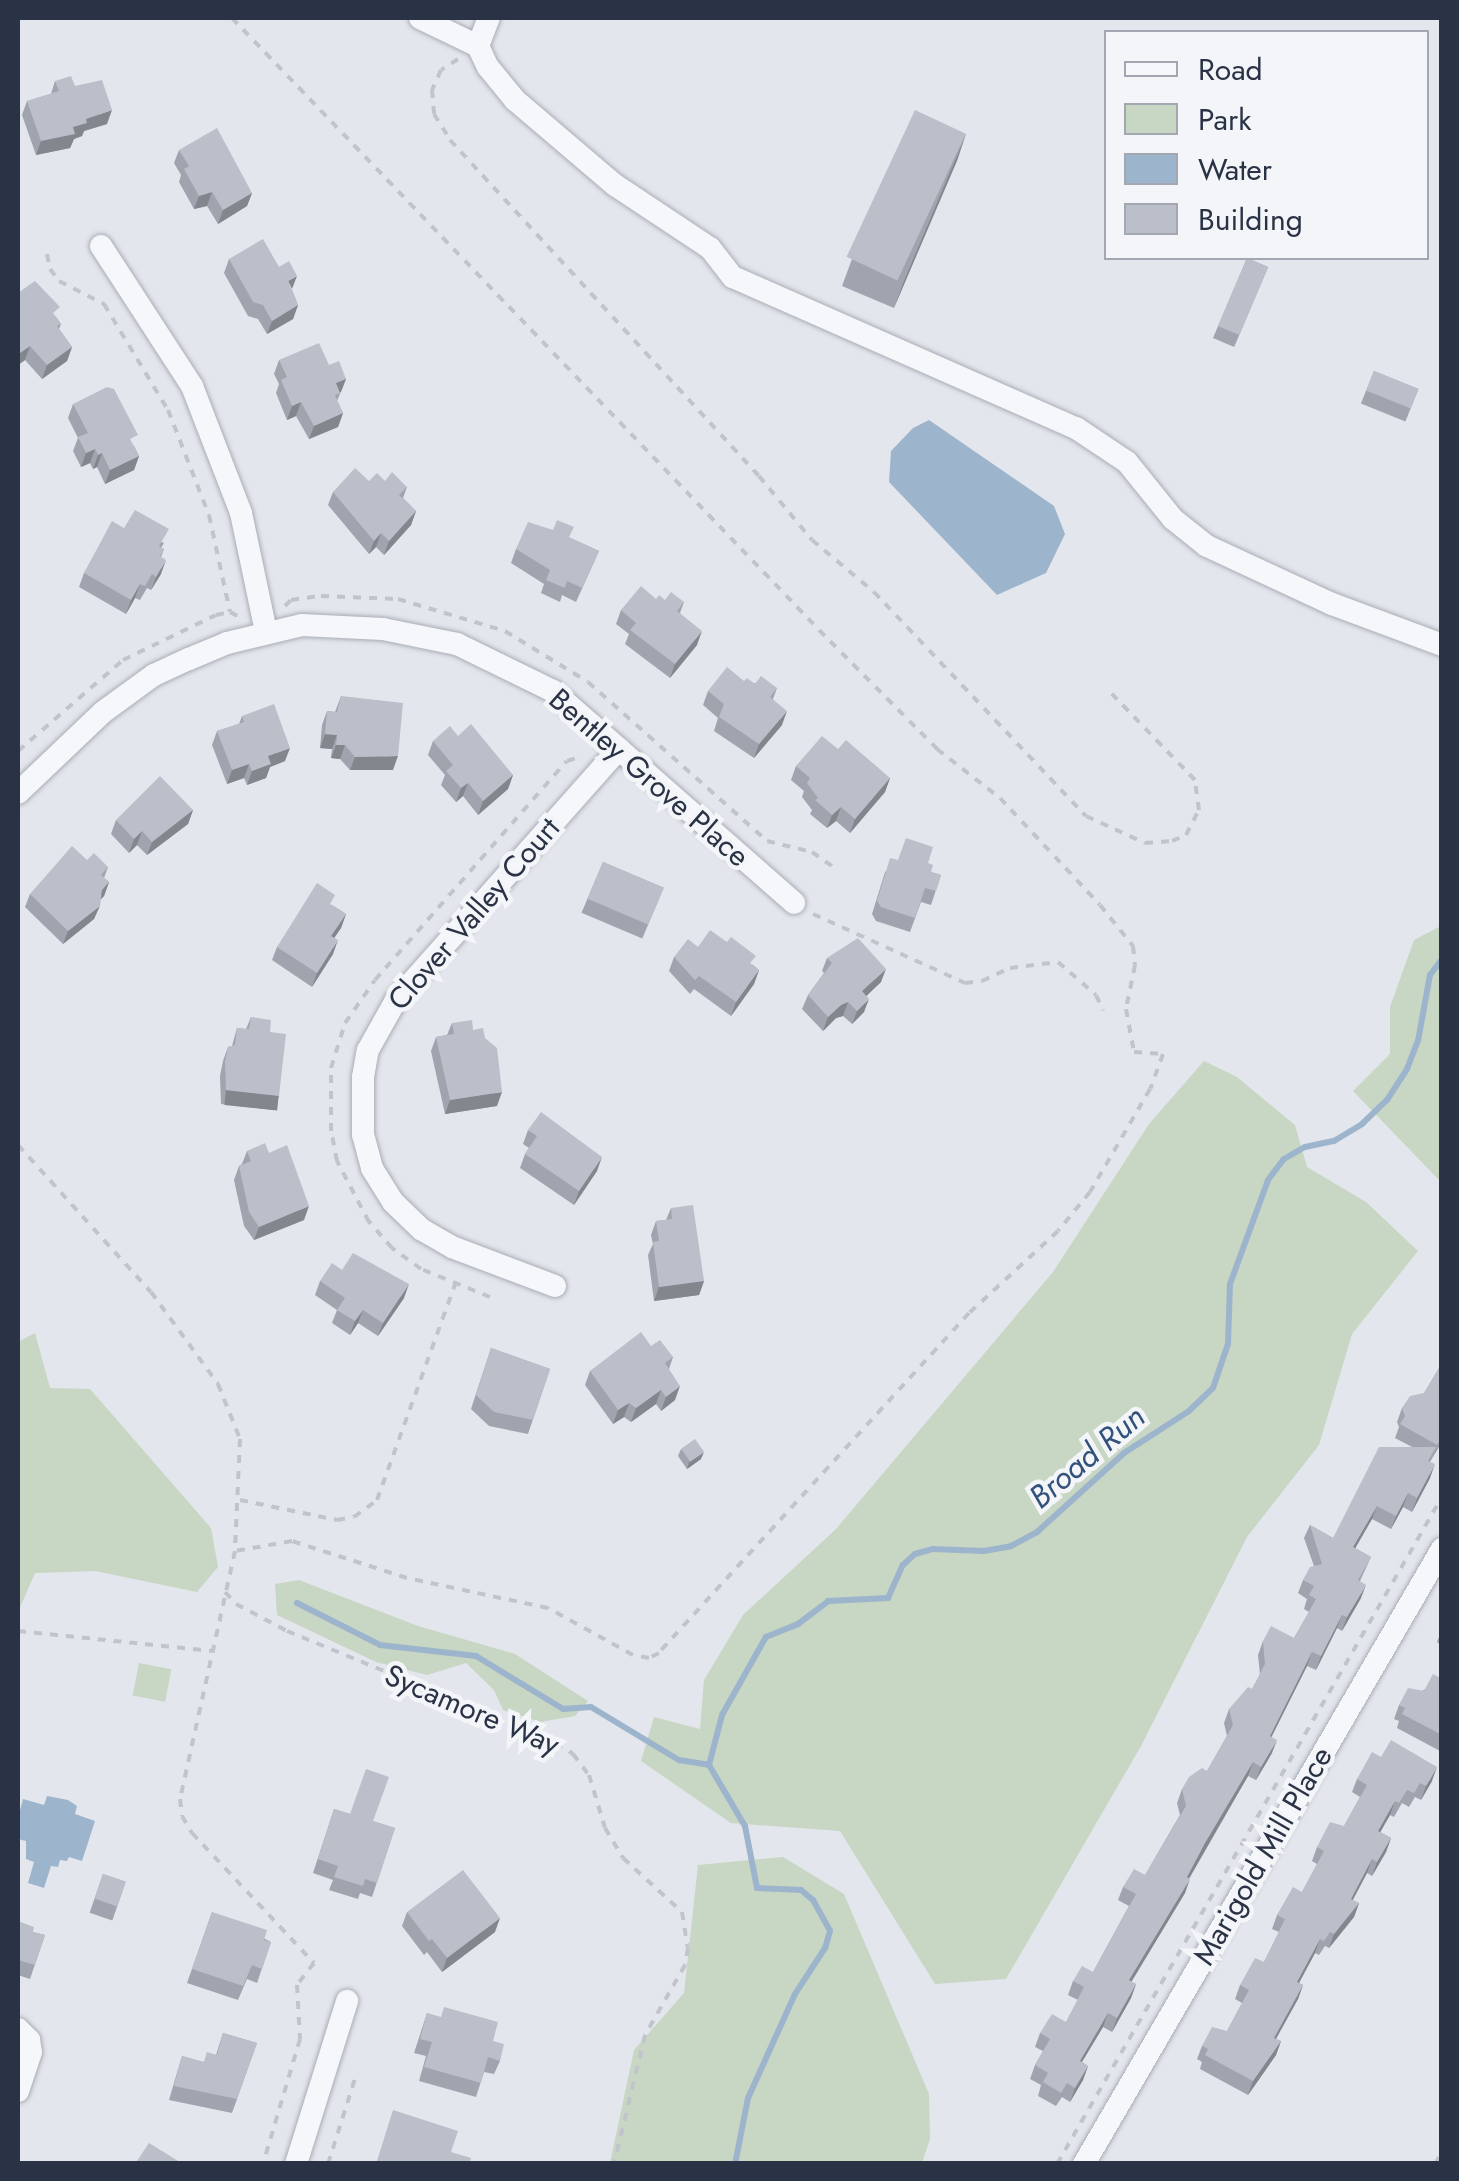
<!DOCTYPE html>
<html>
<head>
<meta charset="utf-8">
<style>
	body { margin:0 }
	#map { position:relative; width:1459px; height:2181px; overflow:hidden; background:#e3e6ec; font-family:Jost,sans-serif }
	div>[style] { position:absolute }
	.green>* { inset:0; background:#c8d6c4; transform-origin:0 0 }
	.water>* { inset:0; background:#9db4cd }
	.stream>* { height:6px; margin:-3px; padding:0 3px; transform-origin:3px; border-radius:3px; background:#9db4cd }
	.path>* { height:4px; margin-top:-2px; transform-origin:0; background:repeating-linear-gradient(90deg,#c1c4cb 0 8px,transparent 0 16px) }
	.roads { filter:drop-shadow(0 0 2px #a8adb7) drop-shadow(0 0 2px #a8adb7) }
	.minor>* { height:22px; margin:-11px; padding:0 11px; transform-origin:11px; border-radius:11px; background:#f6f7fa }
	.wall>* { inset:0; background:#a0a4ae; transform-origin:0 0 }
	.shaded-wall>* { inset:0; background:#82868d; transform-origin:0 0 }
	.building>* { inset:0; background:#babfca; transform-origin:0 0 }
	span { translate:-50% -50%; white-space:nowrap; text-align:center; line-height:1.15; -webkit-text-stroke:9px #f3f5f9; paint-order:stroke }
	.street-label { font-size:30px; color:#2a3345 }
	.water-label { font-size:32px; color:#32527b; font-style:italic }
	.frame { position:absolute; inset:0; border:20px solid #2a3345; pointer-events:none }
	.legend { position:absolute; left:1104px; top:30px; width:325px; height:230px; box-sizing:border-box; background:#f3f5f9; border:2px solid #a3a7b1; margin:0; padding:12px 18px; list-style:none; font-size:30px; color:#2a3345 }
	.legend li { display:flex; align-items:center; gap:20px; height:50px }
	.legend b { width:50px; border:2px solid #a3a7b1 }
</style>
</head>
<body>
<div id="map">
	<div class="green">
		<div style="clip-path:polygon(1441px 926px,1441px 1182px,1353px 1091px,1390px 1054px,1390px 1007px,1414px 940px)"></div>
		<div style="clip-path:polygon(1204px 1061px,1237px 1077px,1295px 1125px,1307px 1167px,1366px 1202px,1418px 1251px,1352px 1334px,1319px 1445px,1247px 1537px,1141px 1746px,1006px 1979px,935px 1984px,840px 1831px,731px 1823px,641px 1761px,654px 1717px,700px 1729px,704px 1680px,743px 1615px,836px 1529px,1053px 1272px,1149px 1124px)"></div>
		<div style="clip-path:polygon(35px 1333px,50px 1388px,90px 1389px,211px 1528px,218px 1567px,197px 1592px,95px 1571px,35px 1573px,18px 1612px,18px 1342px)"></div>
		<div style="clip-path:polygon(299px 1580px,418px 1626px,515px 1654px,588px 1701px,575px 1716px,540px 1722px,503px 1710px,494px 1690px,466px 1663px,427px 1675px,376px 1662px,277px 1615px,275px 1584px)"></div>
		<div style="left:139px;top:1663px;width:33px;height:33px;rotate:11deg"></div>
		<div style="clip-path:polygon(783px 1857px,844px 1894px,929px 2094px,930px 2139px,922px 2163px,610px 2163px,634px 2050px,684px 1993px,698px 1865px)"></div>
	</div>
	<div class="water">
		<div style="clip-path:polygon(929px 420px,1054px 506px,1065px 534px,1046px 573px,997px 595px,889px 482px,891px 451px,913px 428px)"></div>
		<div style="clip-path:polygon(47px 1796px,68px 1800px,77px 1806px,75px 1814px,95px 1821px,82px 1861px,69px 1857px,67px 1861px,60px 1860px,58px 1867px,51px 1866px,44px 1888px,28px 1883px,34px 1862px,26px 1859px,26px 1841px,18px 1839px,18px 1818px,23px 1799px,44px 1805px)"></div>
	</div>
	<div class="stream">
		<div style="left:297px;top:1603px;width:93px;rotate:26.8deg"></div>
		<div style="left:380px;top:1645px;width:97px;rotate:6.5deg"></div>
		<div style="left:476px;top:1656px;width:102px;rotate:31.3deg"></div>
		<div style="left:563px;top:1709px;width:28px;rotate:-4deg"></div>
		<div style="left:591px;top:1707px;width:103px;rotate:31.1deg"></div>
		<div style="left:679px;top:1760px;width:30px;rotate:9deg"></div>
		<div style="left:709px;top:1765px;width:52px;rotate:-75.4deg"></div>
		<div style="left:722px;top:1715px;width:90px;rotate:-60.6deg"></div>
		<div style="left:766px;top:1637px;width:35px;rotate:-22deg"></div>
		<div style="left:798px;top:1624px;width:38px;rotate:-37deg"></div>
		<div style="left:828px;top:1601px;width:60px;rotate:-2.9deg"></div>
		<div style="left:888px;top:1598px;width:36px;rotate:-66deg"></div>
		<div style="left:903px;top:1565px;width:16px;rotate:-43deg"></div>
		<div style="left:915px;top:1554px;width:19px;rotate:-16deg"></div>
		<div style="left:933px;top:1549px;width:51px;rotate:2.2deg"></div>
		<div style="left:984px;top:1551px;width:27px;rotate:-10deg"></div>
		<div style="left:1011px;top:1546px;width:30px;rotate:-28deg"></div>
		<div style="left:1037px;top:1532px;width:118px;rotate:-42.2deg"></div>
		<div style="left:1124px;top:1453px;width:77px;rotate:-32.9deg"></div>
		<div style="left:1189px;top:1411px;width:33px;rotate:-44deg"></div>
		<div style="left:1213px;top:1388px;width:46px;rotate:-71.2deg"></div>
		<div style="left:1228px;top:1344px;width:60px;rotate:-88.1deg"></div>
		<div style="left:1230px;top:1284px;width:111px;rotate:-69.9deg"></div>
		<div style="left:1268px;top:1180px;width:26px;rotate:-53deg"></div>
		<div style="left:1284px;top:1159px;width:24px;rotate:-30deg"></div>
		<div style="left:1305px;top:1147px;width:30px;rotate:-12deg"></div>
		<div style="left:1334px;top:1141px;width:33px;rotate:-31deg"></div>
		<div style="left:1362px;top:1124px;width:35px;rotate:-44deg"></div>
		<div style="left:1387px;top:1100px;width:37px;rotate:-57deg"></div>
		<div style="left:1407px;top:1069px;width:30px;rotate:-69deg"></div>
		<div style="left:1418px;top:1041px;width:67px;rotate:-79.7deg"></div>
		<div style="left:1430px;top:975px;width:20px;rotate:-53deg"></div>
		<div style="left:709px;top:1765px;width:71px;rotate:59.5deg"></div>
		<div style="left:745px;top:1826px;width:63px;rotate:79deg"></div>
		<div style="left:757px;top:1888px;width:44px;rotate:2.6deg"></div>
		<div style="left:801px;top:1890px;width:16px;rotate:40deg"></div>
		<div style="left:813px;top:1900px;width:35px;rotate:61deg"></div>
		<div style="left:830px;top:1931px;width:18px;rotate:106deg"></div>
		<div style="left:825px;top:1948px;width:55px;rotate:123.1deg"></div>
		<div style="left:795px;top:1994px;width:114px;rotate:114.3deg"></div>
		<div style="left:748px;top:2098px;width:67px;rotate:101.1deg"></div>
	</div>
	<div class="path">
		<div style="left:232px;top:18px;width:848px;rotate:46.19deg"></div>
		<div style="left:819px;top:630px;width:168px;rotate:45.2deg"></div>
		<div style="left:937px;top:749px;width:80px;rotate:37.9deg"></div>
		<div style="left:1000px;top:798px;width:146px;rotate:46.9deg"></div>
		<div style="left:1100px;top:905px;width:53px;rotate:51.2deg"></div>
		<div style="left:1133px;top:946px;width:19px;rotate:84deg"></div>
		<div style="left:1135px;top:965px;width:45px;rotate:101.6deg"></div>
		<div style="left:1126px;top:1009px;width:44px;rotate:79.5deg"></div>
		<div style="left:1134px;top:1052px;width:29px;rotate:4deg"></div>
		<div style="left:1163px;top:1054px;width:37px;rotate:110deg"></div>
		<div style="left:1150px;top:1089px;width:119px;rotate:120.2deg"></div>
		<div style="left:1090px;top:1192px;width:50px;rotate:129.4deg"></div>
		<div style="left:1058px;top:1231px;width:121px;rotate:137.3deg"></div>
		<div style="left:969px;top:1313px;width:460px;rotate:132.4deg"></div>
		<div style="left:659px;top:1653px;width:11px;rotate:153deg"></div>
		<div style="left:649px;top:1658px;width:16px;rotate:-169deg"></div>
		<div style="left:633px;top:1655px;width:97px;rotate:-151.1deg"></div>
		<div style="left:548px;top:1608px;width:144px;rotate:-168deg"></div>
		<div style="left:407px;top:1578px;width:121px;rotate:-162.2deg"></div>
		<div style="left:292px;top:1541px;width:58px;rotate:170deg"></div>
		<div style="left:458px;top:59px;width:20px;rotate:147deg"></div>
		<div style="left:441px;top:70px;width:22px;rotate:114deg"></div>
		<div style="left:432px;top:90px;width:24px;rotate:85deg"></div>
		<div style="left:434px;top:114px;width:31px;rotate:58deg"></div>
		<div style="left:450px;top:140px;width:456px;rotate:47.4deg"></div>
		<div style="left:759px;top:476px;width:83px;rotate:50.4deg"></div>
		<div style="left:812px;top:540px;width:81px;rotate:40deg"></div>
		<div style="left:874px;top:592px;width:308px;rotate:46.6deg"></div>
		<div style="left:1086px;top:816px;width:65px;rotate:24.6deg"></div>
		<div style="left:1145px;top:843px;width:27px;rotate:-4deg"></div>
		<div style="left:1172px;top:841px;width:15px;rotate:-23deg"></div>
		<div style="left:1186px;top:835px;width:28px;rotate:-63deg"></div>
		<div style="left:1199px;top:810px;width:30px;rotate:-98deg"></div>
		<div style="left:1195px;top:780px;width:127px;rotate:-134deg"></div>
		<div style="left:47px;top:254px;width:15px;rotate:79deg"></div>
		<div style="left:50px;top:269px;width:15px;rotate:53deg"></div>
		<div style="left:59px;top:281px;width:51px;rotate:27.1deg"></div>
		<div style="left:104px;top:304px;width:124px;rotate:58.9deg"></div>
		<div style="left:168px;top:410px;width:113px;rotate:68.7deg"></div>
		<div style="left:209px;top:515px;width:99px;rotate:77.8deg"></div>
		<div style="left:285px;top:606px;width:8px;rotate:-45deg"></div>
		<div style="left:291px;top:600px;width:30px;rotate:-8deg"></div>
		<div style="left:321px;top:596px;width:77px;rotate:2.2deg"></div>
		<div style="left:398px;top:599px;width:112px;rotate:16.7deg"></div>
		<div style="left:505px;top:631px;width:97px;rotate:31.6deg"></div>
		<div style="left:588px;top:682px;width:239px;rotate:41.6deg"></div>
		<div style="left:767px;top:841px;width:46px;rotate:13.7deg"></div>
		<div style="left:812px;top:852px;width:28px;rotate:35deg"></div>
		<div style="left:18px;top:751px;width:139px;rotate:-40.9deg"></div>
		<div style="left:123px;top:660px;width:103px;rotate:-25.8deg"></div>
		<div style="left:216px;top:615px;width:14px;rotate:-12deg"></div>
		<div style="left:230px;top:612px;width:10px;rotate:29deg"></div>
		<div style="left:813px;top:914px;width:167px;rotate:24.4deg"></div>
		<div style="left:965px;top:983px;width:17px;rotate:-7deg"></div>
		<div style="left:982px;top:981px;width:31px;rotate:-25deg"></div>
		<div style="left:1010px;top:968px;width:48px;rotate:-7.1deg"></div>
		<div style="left:1058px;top:962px;width:50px;rotate:41deg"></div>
		<div style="left:1096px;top:995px;width:17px;rotate:65deg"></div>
		<div style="left:18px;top:1145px;width:198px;rotate:47.9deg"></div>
		<div style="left:151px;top:1292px;width:114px;rotate:53.9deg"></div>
		<div style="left:218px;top:1384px;width:59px;rotate:68.2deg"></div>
		<div style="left:240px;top:1439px;width:112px;rotate:92.6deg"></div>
		<div style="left:235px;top:1551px;width:254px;rotate:102.5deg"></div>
		<div style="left:180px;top:1799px;width:17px;rotate:83deg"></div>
		<div style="left:182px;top:1816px;width:20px;rotate:60deg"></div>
		<div style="left:192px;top:1833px;width:178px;rotate:46.8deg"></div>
		<div style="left:314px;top:1963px;width:28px;rotate:128deg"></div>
		<div style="left:297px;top:1985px;width:54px;rotate:86.8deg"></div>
		<div style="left:300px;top:2039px;width:130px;rotate:106.5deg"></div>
		<div style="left:490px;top:1297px;width:74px;rotate:-157.9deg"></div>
		<div style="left:421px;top:1269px;width:36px;rotate:-144deg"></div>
		<div style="left:392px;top:1248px;width:35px;rotate:-131deg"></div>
		<div style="left:369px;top:1222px;width:69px;rotate:-117.7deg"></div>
		<div style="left:337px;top:1161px;width:31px;rotate:-101deg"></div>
		<div style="left:331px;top:1131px;width:63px;rotate:-90deg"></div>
		<div style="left:331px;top:1068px;width:47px;rotate:-72.7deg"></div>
		<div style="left:345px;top:1023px;width:52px;rotate:-55.1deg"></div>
		<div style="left:375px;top:980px;width:291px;rotate:-48.8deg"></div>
		<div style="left:567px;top:761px;width:16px;rotate:-18deg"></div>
		<div style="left:240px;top:1500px;width:99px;rotate:11.7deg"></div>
		<div style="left:337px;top:1520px;width:17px;rotate:-10deg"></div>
		<div style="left:354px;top:1517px;width:29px;rotate:-36deg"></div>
		<div style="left:377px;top:1500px;width:229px;rotate:-70.1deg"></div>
		<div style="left:225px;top:1592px;width:16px;rotate:47deg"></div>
		<div style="left:236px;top:1604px;width:58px;rotate:27.9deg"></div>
		<div style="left:287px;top:1631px;width:291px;rotate:22.4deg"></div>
		<div style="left:556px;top:1742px;width:21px;rotate:35deg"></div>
		<div style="left:573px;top:1754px;width:26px;rotate:53deg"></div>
		<div style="left:589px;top:1775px;width:55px;rotate:73.2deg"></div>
		<div style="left:605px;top:1828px;width:35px;rotate:59deg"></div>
		<div style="left:623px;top:1858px;width:80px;rotate:42.5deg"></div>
		<div style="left:682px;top:1912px;width:36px;rotate:81deg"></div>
		<div style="left:688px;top:1948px;width:17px;rotate:100deg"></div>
		<div style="left:685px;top:1965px;width:81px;rotate:119.7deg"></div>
		<div style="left:645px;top:2035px;width:133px;rotate:103.5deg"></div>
		<div style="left:18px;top:1631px;width:195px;rotate:5.9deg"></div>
		<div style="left:328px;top:2164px;width:93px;rotate:-72.5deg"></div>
		<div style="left:1057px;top:2164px;width:770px;rotate:-60.01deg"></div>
		<div style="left:1435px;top:2164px;width:14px;rotate:-60deg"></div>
	</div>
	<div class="roads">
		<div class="minor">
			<div style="left:420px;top:18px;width:64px;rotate:25.8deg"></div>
			<div style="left:478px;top:46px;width:23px;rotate:65deg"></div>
			<div style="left:488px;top:67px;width:43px;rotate:50.7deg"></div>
			<div style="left:515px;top:100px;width:131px;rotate:40.4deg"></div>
			<div style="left:615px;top:185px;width:114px;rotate:33.6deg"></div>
			<div style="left:710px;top:248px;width:37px;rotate:52deg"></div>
			<div style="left:733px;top:277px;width:375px;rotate:23.8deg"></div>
			<div style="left:1076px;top:428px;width:61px;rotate:33.7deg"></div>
			<div style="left:1127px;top:462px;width:73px;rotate:51.1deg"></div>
			<div style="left:1173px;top:519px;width:43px;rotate:38.5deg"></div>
			<div style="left:1207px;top:546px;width:138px;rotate:24.9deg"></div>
			<div style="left:1332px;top:604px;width:117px;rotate:20.4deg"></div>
			<div style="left:478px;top:46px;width:30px;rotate:-69deg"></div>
			<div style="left:101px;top:246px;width:167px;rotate:57deg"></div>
			<div style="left:192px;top:386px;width:136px;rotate:68.9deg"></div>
			<div style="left:241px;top:513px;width:122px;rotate:78.1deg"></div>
			<div style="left:18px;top:793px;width:117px;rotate:-43.6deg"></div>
			<div style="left:103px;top:712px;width:63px;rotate:-36deg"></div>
			<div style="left:154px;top:675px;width:38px;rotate:-25deg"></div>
			<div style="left:189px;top:659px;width:41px;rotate:-22.8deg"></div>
			<div style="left:227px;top:643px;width:77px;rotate:-13.5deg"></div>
			<div style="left:302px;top:625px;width:81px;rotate:2.8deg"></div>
			<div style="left:383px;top:629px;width:76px;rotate:11.5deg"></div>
			<div style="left:457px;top:644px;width:107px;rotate:26.1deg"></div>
			<div style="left:553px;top:691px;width:321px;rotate:41.3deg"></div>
			<div style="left:555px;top:1286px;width:110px;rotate:-159.3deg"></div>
			<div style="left:452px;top:1247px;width:34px;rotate:-150deg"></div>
			<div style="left:422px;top:1230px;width:40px;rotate:-136deg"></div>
			<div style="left:393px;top:1202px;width:40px;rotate:-122deg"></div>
			<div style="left:372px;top:1168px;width:34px;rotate:-105deg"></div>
			<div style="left:363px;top:1135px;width:58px;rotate:-90deg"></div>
			<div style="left:363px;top:1077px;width:27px;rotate:-80deg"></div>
			<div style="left:368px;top:1050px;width:57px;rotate:-60.8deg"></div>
			<div style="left:396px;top:1000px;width:336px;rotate:-48.4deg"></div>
			<div style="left:18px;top:2029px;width:16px;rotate:45deg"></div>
			<div style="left:29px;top:2040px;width:12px;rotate:81deg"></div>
			<div style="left:31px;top:2052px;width:41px;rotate:108.4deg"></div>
			<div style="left:296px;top:2164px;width:171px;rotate:-72.6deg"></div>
			<div style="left:1084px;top:2164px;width:712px;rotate:-59.8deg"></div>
		</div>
	</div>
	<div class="wall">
		<div style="clip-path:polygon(55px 81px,75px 86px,107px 124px,84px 131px,82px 136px,74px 139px,70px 148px,36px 155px,22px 115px,27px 101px,51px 94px)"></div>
		<div style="clip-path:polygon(966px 134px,894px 308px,842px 286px,852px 259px)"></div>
		<div style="clip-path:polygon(179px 150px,252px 193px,247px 206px,218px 224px,207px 206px,194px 209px,179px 182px,181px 175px,174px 163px)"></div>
		<div style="left:1247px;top:258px;width:23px;height:87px;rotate:23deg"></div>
		<div style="clip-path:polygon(229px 259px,292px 290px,298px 305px,293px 319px,267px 334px,258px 319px,248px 316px,224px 273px)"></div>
		<div style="clip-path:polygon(18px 293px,56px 317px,61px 324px,59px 329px,72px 347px,67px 361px,42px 379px,25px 360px,18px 365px)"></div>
		<div style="clip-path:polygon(279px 360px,329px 365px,346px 379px,337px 401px,343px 413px,338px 427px,309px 439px,296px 416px,287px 420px,276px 393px,279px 384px,274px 374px)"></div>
		<div style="left:1374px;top:371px;width:48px;height:35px;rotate:22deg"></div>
		<div style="clip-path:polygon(73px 404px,134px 446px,139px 456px,134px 470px,105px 484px,97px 467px,93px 469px,90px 463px,81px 467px,73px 451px,78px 438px,68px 418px)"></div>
		<div style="clip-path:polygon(369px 481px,385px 481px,407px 487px,403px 498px,416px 511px,411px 525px,384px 555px,376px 547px,369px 554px,328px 505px,333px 492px)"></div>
		<div style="clip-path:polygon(124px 528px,164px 543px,161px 548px,164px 549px,161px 557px,161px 574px,151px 590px,147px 588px,140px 600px,135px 598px,126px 614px,79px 587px,84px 573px)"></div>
		<div style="clip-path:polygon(570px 538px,599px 551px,576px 602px,562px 595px,560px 602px,541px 593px,544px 584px,511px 563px,516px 549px)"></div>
		<div style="clip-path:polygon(665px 600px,684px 602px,680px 613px,697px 645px,670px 678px,625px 644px,629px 634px,616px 624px,621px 610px)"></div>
		<div style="clip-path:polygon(744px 681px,777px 688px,773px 699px,782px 725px,754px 758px,714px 731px,718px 718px,703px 705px,708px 691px)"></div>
		<div style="clip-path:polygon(341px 696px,393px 770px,350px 770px,340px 759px,331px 758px,332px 749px,320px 748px,322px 725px,327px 711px,335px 712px)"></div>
		<div style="clip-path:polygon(242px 716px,285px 761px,270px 767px,266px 778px,247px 785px,244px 778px,227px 784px,212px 745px,217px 731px,239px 724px)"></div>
		<div style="clip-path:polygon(458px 736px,513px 775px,508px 789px,478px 815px,463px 796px,456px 802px,441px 785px,445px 775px,428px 755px,433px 741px)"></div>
		<div style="clip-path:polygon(838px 749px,890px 778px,885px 792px,850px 833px,836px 821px,827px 828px,810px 814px,812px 810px,802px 797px,804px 791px,791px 780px,796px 766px)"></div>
		<div style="clip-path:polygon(193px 810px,188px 824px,147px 855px,137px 845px,129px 853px,111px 834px,116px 820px)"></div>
		<div style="clip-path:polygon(87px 860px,108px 867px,104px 878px,109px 882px,104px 896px,100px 900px,94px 919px,63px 944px,25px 907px,30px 894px)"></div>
		<div style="clip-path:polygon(898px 860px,928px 863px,931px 872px,941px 875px,931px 905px,921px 902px,910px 932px,876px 921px,872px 914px,885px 872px)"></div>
		<div style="left:603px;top:862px;width:66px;height:55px;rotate:23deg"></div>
		<div style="clip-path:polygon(332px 905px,346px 914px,341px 928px,334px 938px,333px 954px,312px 987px,272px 960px,277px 947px)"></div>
		<div style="clip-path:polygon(698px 947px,753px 965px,759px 970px,754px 984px,731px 1016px,694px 989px,690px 994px,669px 971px,674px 957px)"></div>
		<div style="clip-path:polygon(827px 958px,881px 982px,866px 996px,864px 1012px,852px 1024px,843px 1016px,836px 1018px,823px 1031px,802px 1009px,808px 995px,824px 973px,822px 971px)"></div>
		<div style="clip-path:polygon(251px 1017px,270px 1032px,279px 1096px,274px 1110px,221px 1104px,220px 1076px,223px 1061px,228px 1047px,232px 1046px,237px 1028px,246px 1029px)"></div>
		<div style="clip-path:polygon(452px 1023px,473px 1030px,497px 1106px,445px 1114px,431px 1051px,436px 1037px,447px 1035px)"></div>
		<div style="clip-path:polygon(528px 1130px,597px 1171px,574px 1205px,520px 1168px,525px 1154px,529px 1148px,523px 1144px)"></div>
		<div style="clip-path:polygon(247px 1151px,269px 1153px,304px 1220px,254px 1240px,244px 1226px,234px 1180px,239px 1166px,242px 1164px)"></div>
		<div style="clip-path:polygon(671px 1208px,704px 1281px,699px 1295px,654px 1301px,648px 1255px,653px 1244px,651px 1235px,656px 1221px,666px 1220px)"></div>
		<div style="clip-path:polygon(342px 1270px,404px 1298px,378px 1336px,358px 1323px,350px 1335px,332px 1323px,337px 1310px,315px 1295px,320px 1281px)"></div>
		<div style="clip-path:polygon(651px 1346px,673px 1357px,669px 1369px,675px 1400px,661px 1411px,656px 1404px,631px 1422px,624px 1417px,613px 1424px,585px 1385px,590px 1371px)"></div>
		<div style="clip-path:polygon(491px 1348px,550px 1369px,528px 1434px,489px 1426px,471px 1409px)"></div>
		<div style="clip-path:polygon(1442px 1363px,1442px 1442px,1430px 1462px,1430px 1478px,1412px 1512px,1403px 1507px,1391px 1529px,1372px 1519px,1355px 1548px,1371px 1557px,1360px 1581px,1361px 1598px,1342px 1631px,1337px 1628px,1316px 1670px,1307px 1666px,1271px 1737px,1272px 1753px,1256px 1780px,1248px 1776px,1200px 1857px,1188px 1878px,1185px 1893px,1131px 1982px,1136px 1984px,1131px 1998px,1112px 2032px,1103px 2027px,1082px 2062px,1088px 2066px,1083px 2080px,1070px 2102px,1062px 2097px,1056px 2106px,1038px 2096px,1041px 2085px,1030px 2079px,1035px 2065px,1043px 2051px,1035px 2047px,1040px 2033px,1066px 2022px,1078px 2000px,1068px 1995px,1073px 1981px,1093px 1972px,1129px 1906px,1118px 1900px,1123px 1887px,1145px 1875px,1180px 1815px,1177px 1803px,1182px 1789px,1207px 1771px,1227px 1736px,1224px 1723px,1229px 1709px,1252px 1689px,1260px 1675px,1258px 1655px,1263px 1641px,1294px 1638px,1309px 1612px,1304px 1609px,1307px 1599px,1298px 1593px,1303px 1580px,1314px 1566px,1304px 1538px,1310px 1525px,1333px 1538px,1412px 1447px,1395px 1438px,1399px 1427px,1397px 1422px,1402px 1408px,1424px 1393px)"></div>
		<div style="clip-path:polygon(681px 1449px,701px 1459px,687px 1469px,678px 1456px)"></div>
		<div style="clip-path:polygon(1442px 1629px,1442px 1646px,1437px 1642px)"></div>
		<div style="clip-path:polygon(1442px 1679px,1442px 1749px,1440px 1751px,1397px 1728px,1399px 1721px,1394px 1719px,1399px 1705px)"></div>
		<div style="clip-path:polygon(1357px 1779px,1432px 1781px,1421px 1800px,1415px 1797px,1409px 1807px,1402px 1803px,1394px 1817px,1390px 1815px,1380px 1832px,1391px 1838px,1386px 1852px,1372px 1876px,1367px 1873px,1352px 1900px,1359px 1903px,1354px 1917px,1329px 1948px,1325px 1946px,1319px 1955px,1315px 1953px,1299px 1983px,1303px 1985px,1298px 1999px,1276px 2039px,1281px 2041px,1276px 2055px,1248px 2095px,1200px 2069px,1202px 2062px,1197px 2059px,1202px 2046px,1227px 2031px,1242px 2003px,1235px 1999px,1240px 1985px,1264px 1962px,1279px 1932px,1272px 1929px,1277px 1915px,1302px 1892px,1317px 1864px,1312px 1861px,1317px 1847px,1344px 1826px,1360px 1797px,1352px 1792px)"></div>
		<div style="clip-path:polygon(334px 1809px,395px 1828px,372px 1897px,360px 1893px,358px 1899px,329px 1890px,333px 1880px,313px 1873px)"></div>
		<div style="left:103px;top:1874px;width:24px;height:41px;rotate:19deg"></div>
		<div style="clip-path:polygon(212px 1912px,271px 1942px,257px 1983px,247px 1979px,238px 2000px,187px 1983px)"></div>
		<div style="clip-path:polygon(407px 1912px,495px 1932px,442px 1972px,427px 1952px,424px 1955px,402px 1926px)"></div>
		<div style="clip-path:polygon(18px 1921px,33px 1932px,45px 1935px,30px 1979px,18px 1975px)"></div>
		<div style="clip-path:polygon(427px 2013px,493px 2041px,500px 2061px,494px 2074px,484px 2072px,476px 2097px,419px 2081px,426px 2056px,414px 2053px)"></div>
		<div style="clip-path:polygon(223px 2033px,257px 2043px,232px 2113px,169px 2100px,182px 2056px,203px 2062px,216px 2055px)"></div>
	</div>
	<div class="shaded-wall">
		<div style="clip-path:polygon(112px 110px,107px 124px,84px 131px,82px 136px,74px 139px,70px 148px,36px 155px,41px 141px,73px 127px,86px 119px)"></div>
		<div style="clip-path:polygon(966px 134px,957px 161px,894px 308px,904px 281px)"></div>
		<div style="clip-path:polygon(212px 192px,207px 206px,194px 209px,199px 196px)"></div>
		<div style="clip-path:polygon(252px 193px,247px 206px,218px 224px,223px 210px)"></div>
		<div style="clip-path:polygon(297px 276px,292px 289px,288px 281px)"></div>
		<div style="clip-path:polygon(298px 305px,293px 319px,267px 334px,272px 321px)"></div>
		<div style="clip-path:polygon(30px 346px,25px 360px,18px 365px,20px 353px)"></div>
		<div style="clip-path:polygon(72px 347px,67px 361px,42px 379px,47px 365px)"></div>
		<div style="clip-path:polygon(346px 379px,341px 392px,331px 397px,336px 383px)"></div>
		<div style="clip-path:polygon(301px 402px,296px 416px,287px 420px,292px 406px)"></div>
		<div style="clip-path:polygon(343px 413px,338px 427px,309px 439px,314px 426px)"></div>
		<div style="clip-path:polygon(95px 449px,90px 463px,81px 467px,86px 453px)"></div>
		<div style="clip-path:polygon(102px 453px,97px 467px,93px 469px,98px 455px)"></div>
		<div style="clip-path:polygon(139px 456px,134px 470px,105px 484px,110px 470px)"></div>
		<div style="clip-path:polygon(416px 511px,411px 525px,384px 555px,389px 541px)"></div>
		<div style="clip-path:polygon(381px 533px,376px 547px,369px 554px,374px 541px)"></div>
		<div style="clip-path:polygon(166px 560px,161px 574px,151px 590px,156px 577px)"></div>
		<div style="clip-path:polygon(140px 584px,135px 598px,126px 614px,131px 600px)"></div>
		<div style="clip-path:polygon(702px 631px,697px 645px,670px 678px,675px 664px)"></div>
		<div style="clip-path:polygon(787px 711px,782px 725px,754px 758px,759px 744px)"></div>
		<div style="clip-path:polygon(325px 734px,337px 735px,332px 749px,320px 748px)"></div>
		<div style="clip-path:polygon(336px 745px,345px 745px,340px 759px,331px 758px)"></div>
		<div style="clip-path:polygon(290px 748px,285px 761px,270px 767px,266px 778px,247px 785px,252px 771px,268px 756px)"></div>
		<div style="clip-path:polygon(398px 756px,393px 770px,350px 770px,355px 757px)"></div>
		<div style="clip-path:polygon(249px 764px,244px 778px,227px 784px,232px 770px)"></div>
		<div style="clip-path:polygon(513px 775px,508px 789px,478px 815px,483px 801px)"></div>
		<div style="clip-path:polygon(890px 778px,885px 792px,850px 833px,855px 819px)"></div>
		<div style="clip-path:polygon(468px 783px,463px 796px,456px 802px,461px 788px)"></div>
		<div style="clip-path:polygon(841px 807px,836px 821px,827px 828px,832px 815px)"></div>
		<div style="clip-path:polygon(193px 810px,188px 824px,147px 855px,152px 842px)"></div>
		<div style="clip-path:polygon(142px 831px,137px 845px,129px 853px,134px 839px)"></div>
		<div style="clip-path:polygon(109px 882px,104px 896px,97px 903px,102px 890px)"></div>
		<div style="clip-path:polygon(100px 906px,94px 919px,63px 944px,68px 931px)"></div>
		<div style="clip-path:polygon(346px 914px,341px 928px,326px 950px,331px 936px)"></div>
		<div style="clip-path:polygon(338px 940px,333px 954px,312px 987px,317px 973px)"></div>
		<div style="clip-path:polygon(886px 969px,881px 982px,857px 1005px,862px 991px)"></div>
		<div style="clip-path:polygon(759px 970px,754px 984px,731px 1016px,736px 1002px)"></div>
		<div style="clip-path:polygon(869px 999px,864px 1012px,852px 1024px,857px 1011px)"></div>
		<div style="clip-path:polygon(848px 1002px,843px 1016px,836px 1018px,823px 1031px,828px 1017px,841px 1005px)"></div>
		<div style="left:226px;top:1090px;width:53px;height:15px;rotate:6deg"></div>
		<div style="clip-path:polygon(502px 1092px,497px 1106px,445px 1114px,450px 1100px)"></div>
		<div style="clip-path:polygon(602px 1157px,597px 1171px,574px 1205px,579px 1191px)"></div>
		<div style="clip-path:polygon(309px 1206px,304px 1220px,254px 1240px,259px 1227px)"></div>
		<div style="clip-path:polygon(704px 1281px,699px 1295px,654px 1301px,659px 1287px)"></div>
		<div style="clip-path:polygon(409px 1284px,404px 1298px,378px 1336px,383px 1323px)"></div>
		<div style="clip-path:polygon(363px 1310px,358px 1323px,350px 1335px,355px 1321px)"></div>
		<div style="clip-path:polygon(680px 1386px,675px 1400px,661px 1411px,666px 1397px)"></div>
		<div style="clip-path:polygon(661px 1390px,656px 1404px,631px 1422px,636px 1408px)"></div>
		<div style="clip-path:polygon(629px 1403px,624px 1417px,613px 1424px,618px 1410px)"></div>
		<div style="clip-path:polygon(704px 1452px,701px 1459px,687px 1469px,689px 1462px)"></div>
		<div style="clip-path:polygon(1435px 1464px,1430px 1478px,1412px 1512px,1417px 1498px)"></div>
		<div style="clip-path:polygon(1408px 1493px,1403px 1507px,1391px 1529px,1396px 1516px)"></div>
		<div style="clip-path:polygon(1377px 1506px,1372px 1519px,1348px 1561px,1353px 1547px)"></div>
		<div style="clip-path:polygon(1366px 1585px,1361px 1598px,1342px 1631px,1347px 1617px)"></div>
		<div style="clip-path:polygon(1342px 1615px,1337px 1628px,1316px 1670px,1321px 1656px)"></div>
		<div style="clip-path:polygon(1312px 1652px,1307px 1666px,1265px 1750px,1270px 1736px)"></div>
		<div style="clip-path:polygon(1277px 1740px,1272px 1753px,1256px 1780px,1261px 1767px)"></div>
		<div style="clip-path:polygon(1253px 1762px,1248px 1776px,1182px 1891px,1187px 1877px,1205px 1843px)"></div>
		<div style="clip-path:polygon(1437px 1767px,1432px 1781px,1421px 1800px,1426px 1786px)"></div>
		<div style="clip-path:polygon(1395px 1801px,1390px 1815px,1373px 1845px,1378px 1831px)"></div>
		<div style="clip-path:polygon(1391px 1838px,1386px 1852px,1372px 1876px,1377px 1862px)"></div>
		<div style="clip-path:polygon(1372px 1859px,1367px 1873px,1346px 1913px,1351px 1899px)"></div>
		<div style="clip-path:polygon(1190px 1879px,1185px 1893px,1124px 1994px,1129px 1980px)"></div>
		<div style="clip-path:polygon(1359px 1903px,1354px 1917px,1329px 1948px,1334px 1934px)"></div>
		<div style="clip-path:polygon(500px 1918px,495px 1932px,442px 1972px,447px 1958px)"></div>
		<div style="clip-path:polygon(1320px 1939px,1315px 1953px,1292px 1996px,1297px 1982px)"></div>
		<div style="clip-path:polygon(1136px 1984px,1131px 1998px,1112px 2032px,1117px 2018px)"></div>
		<div style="clip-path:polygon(1303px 1985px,1298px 1999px,1269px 2051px,1274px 2038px)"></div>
		<div style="clip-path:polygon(1108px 2013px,1103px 2027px,1074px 2075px,1080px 2061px)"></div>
		<div style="clip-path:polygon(1281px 2041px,1276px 2055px,1248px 2095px,1253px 2081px)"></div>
		<div style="clip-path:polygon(1088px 2066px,1083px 2080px,1070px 2102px,1075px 2088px)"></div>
	</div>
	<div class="building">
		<div style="clip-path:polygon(71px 76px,75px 86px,102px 80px,112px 110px,86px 119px,87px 123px,73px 127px,75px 134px,41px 141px,27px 101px,59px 91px,55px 81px)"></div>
		<div style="left:915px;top:110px;width:56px;height:162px;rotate:25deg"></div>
		<div style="clip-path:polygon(217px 128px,252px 193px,223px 210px,212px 192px,199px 196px,184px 169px,189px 166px,179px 150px)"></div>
		<div style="clip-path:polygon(263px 239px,279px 267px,289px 261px,297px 276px,288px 281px,298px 305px,272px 321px,263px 305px,253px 302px,229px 259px)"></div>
		<div style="left:1247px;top:258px;width:23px;height:74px;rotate:23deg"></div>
		<div style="clip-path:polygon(35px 281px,60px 307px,53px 313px,61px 324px,57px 326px,72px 347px,47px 365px,30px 346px,20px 353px,18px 350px,18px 333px,19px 332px,18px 330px,18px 293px)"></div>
		<div style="clip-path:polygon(319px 343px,329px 365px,339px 361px,346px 379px,336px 383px,340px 393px,335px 395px,343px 413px,314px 426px,301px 402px,292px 406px,281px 380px,287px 377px,279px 360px)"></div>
		<div style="left:1374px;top:371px;width:48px;height:21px;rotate:22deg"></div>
		<div style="clip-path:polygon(107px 387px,114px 389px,138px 435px,130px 439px,139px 456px,110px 470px,102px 453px,98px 455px,95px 449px,86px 453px,78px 437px,88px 433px,73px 404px)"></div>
		<div style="clip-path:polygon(355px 468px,369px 481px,377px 473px,385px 481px,392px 472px,407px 487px,399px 495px,416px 511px,389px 541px,381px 533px,374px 541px,333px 492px)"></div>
		<div style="clip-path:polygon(135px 510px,169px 529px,159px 546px,164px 549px,160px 556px,166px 560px,156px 577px,152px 574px,145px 586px,140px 584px,131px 600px,84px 573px,112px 521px,124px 528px)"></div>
		<div style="clip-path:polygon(557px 520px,574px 527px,569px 537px,599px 551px,582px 588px,567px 581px,565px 588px,546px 580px,550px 570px,516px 549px,528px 522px,553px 530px)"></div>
		<div style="clip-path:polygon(641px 586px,656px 599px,659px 595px,665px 600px,671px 592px,684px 602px,677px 611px,702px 631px,675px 664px,630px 630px,636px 623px,621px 610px)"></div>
		<div style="clip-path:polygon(727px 667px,744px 681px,747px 678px,755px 684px,761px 676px,777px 688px,770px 697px,787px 711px,759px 744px,719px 717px,724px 704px,708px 691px)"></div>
		<div style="clip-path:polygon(341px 696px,403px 703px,398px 756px,355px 757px,345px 745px,336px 745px,337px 735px,325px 734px,327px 711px,337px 712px)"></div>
		<div style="clip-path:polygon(274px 704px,290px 748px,268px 756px,271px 764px,252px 771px,249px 764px,232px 770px,217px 731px,244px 722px,242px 716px)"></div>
		<div style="clip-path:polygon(471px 724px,513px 775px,483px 801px,468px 783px,461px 788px,446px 771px,453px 765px,433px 741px,450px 726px,458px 736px)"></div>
		<div style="clip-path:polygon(822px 736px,838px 749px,846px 740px,890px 778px,855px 819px,841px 807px,832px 815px,815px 800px,818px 798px,807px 783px,810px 778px,796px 766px)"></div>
		<div style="clip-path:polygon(160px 776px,193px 810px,152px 842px,142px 831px,134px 839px,116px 820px)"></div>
		<div style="clip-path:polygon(906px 838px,933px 847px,928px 863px,933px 865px,931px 872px,941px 875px,936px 891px,925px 888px,915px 918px,881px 907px,877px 901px,890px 858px,898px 860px)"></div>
		<div style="clip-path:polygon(72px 846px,87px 860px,94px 853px,108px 867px,101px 875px,109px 882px,102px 890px,100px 906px,68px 931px,30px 894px)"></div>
		<div style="left:603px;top:862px;width:66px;height:40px;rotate:23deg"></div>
		<div style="clip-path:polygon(317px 883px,335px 895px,330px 904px,346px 914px,331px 936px,338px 940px,317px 973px,277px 947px)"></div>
		<div style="clip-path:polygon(710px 930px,727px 942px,731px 937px,756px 956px,750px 963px,759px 970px,736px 1002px,699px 976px,695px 980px,674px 957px,688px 939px,698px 947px)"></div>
		<div style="clip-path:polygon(858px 938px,886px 969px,862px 991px,869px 999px,857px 1011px,848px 1002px,841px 1005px,828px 1017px,808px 995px,832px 963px,827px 958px)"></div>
		<div style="clip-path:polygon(251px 1017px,271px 1020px,270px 1032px,286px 1034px,279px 1096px,226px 1090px,225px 1062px,228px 1047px,235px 1045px,237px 1028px,249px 1029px)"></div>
		<div style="clip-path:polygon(472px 1020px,473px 1030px,483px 1028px,485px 1038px,497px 1048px,502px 1092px,450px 1100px,436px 1037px,454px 1034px,452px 1023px)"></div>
		<div style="clip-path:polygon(541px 1112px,602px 1157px,579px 1191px,525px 1154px,537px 1136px,528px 1130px)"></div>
		<div style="clip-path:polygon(265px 1143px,269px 1153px,287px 1145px,309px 1206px,259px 1227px,249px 1212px,239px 1166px,251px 1161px,247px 1151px)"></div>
		<div style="clip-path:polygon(693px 1205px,704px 1281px,659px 1287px,653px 1242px,659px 1241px,656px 1221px,672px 1219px,671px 1208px)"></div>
		<div style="clip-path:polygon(353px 1253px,409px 1284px,383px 1323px,363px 1310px,355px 1321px,337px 1310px,345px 1298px,320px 1281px,332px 1263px,342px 1270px)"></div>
		<div style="clip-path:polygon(641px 1332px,651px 1346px,660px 1340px,673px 1357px,665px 1363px,680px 1386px,666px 1397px,661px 1390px,636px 1408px,629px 1403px,618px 1410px,590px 1371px)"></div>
		<div style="clip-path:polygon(491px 1348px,550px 1369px,533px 1420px,494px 1412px,476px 1395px)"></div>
		<div style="clip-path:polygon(1442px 1363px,1442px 1438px,1437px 1445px,1400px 1424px,1405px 1416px,1402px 1408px,1410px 1396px,1424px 1393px)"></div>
		<div style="left:695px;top:1439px;width:16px;height:17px;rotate:55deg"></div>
		<div style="clip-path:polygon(1379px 1447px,1436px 1447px,1428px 1461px,1435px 1464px,1417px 1498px,1408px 1493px,1396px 1516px,1377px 1506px,1353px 1547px,1371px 1557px,1358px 1580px,1366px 1585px,1347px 1617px,1342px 1615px,1321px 1656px,1312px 1652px,1270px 1736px,1277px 1740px,1261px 1767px,1253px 1762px,1205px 1843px,1187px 1877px,1190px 1879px,1129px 1980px,1136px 1984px,1117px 2018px,1108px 2013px,1080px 2061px,1088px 2066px,1075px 2088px,1067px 2083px,1061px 2093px,1043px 2082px,1048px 2073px,1035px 2065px,1050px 2039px,1040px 2033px,1052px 2014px,1066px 2022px,1084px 1987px,1073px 1981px,1082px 1966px,1093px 1972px,1136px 1894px,1123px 1887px,1134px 1869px,1145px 1875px,1186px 1806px,1182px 1789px,1189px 1777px,1202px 1768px,1207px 1771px,1233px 1725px,1229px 1709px,1248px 1687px,1252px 1689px,1265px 1664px,1263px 1641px,1271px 1626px,1294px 1638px,1316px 1599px,1309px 1595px,1314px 1586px,1303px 1580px,1310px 1567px,1322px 1564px,1310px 1525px,1333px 1538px)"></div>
		<div style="clip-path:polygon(1433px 1674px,1442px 1679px,1442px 1735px,1402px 1714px,1405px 1708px,1399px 1705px,1408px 1688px,1424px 1691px)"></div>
		<div style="clip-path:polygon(1391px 1740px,1437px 1767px,1426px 1786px,1420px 1783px,1414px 1793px,1407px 1790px,1399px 1803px,1395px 1801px,1378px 1831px,1391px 1838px,1377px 1862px,1372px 1859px,1351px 1899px,1359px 1903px,1334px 1934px,1330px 1932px,1324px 1941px,1320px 1939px,1297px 1982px,1303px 1985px,1274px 2038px,1281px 2041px,1253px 2081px,1205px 2055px,1208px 2049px,1202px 2046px,1212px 2027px,1227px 2031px,1249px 1990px,1240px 1985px,1255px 1958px,1264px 1962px,1285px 1919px,1277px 1915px,1293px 1887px,1302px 1892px,1324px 1851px,1317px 1847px,1330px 1822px,1344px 1826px,1367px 1785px,1357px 1779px,1372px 1752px,1381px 1757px)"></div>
		<div style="clip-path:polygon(366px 1769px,389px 1777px,373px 1821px,395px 1828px,377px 1883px,365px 1879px,363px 1886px,334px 1877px,338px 1866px,318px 1859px,334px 1809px,350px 1814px)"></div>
		<div style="clip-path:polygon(463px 1870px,500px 1918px,447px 1958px,432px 1939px,429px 1941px,407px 1912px)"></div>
		<div style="left:103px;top:1874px;width:24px;height:26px;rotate:19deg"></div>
		<div style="clip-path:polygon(212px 1912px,267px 1930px,264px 1940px,271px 1942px,262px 1969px,252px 1965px,243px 1986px,192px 1969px)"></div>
		<div style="clip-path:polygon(18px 1921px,34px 1927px,33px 1932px,45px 1935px,35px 1965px,18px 1960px)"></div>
		<div style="clip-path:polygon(444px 2007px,498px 2022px,493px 2041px,504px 2044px,500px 2061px,488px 2057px,481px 2083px,424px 2067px,432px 2042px,420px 2039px,427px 2013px,441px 2017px)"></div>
		<div style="clip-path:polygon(223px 2033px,257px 2043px,237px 2099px,174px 2086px,182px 2056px,204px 2062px,207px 2052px,217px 2055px)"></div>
		<div style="clip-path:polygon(393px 2110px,458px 2131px,451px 2152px,471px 2158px,469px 2164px,376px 2164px)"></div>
		<div style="clip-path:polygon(149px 2143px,183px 2164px,135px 2164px)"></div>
	</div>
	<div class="street-label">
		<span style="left:649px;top:778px;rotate:41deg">Bentley Grove Place</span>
		<span style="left:474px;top:914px;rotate:-49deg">Clover Valley Court</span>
		<span style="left:472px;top:1710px;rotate:23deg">Sycamore Way</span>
		<span style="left:1263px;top:1856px;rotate:-60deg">Marigold Mill Place</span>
	</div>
	<div class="water-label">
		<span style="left:1087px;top:1457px;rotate:-40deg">Broad Run</span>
	</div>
	<div class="frame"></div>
	<ul class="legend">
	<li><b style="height:12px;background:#f6f7fa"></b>Road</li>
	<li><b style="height:28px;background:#c8d6c4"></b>Park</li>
	<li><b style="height:28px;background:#9db4cd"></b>Water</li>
	<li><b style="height:28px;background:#babfca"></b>Building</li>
	</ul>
</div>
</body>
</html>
